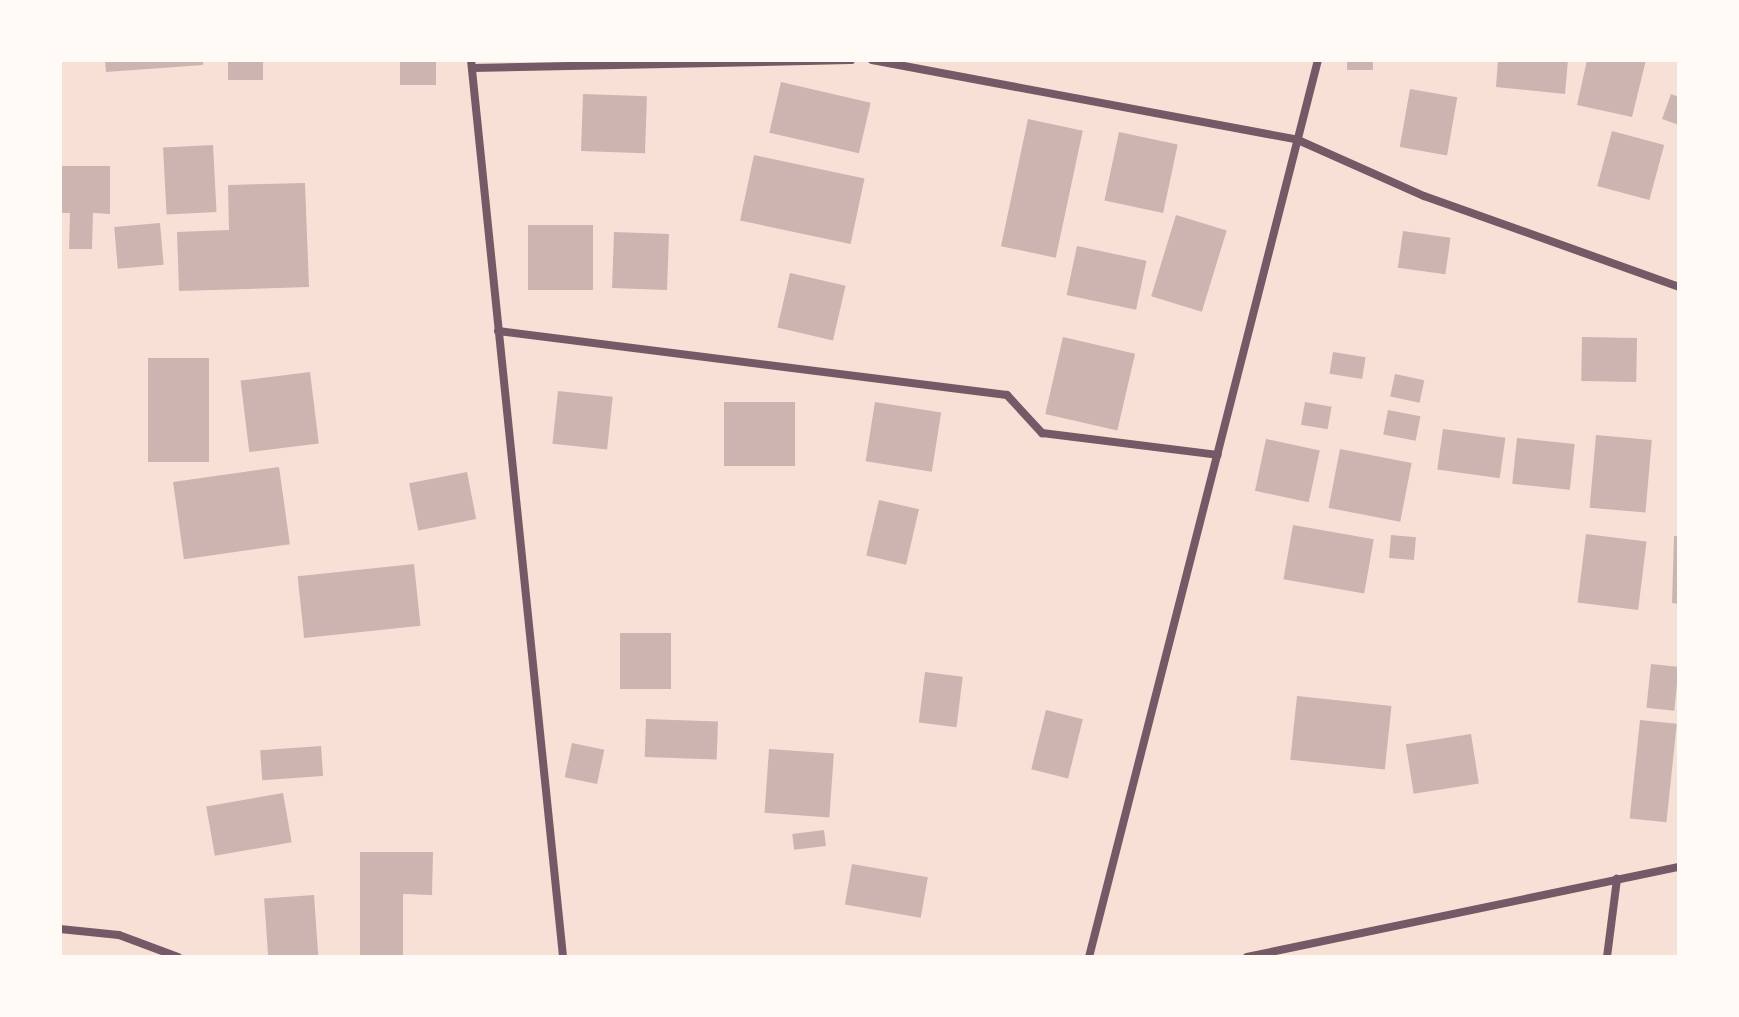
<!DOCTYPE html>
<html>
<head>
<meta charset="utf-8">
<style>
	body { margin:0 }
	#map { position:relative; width:1739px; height:1017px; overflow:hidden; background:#f7e1d7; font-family:Commissioner,sans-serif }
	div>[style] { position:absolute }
	.building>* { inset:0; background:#ccb4b1; transform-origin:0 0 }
	.minor>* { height:8px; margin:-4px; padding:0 4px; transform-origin:4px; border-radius:4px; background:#755966 }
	span { translate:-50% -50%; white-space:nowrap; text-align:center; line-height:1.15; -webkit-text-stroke:7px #fffaf5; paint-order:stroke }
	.frame { position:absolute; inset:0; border:62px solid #fffaf5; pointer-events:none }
</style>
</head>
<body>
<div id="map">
	<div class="building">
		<div style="clip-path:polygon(105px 60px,203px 60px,203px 65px,106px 72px)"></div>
		<div style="left:228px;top:60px;width:35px;height:20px"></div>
		<div style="left:400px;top:60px;width:36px;height:25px"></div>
		<div style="left:1347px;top:60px;width:26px;height:10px"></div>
		<div style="clip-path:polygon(1498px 60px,1568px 60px,1565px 94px,1496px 87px)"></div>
		<div style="clip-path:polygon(1587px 60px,1646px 60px,1632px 117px,1577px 105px)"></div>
		<div style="left:781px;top:82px;width:92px;height:52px;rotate:13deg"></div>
		<div style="left:1410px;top:89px;width:48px;height:59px;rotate:10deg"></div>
		<div style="left:583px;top:94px;width:64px;height:57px;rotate:2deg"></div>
		<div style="clip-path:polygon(1671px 94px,1679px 97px,1679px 125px,1662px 119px)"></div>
		<div style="left:1028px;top:119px;width:56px;height:130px;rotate:12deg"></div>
		<div style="left:1612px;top:131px;width:54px;height:57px;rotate:15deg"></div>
		<div style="left:1119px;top:132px;width:60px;height:70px;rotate:12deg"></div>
		<div style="left:213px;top:145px;width:67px;height:50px;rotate:87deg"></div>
		<div style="left:754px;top:155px;width:113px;height:67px;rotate:12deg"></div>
		<div style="clip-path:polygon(60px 166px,110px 166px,110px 214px,93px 213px,92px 249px,69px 249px,70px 213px,60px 213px)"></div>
		<div style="clip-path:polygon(305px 183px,309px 287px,179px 291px,177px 232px,229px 230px,228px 185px)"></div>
		<div style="left:1176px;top:215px;width:53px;height:85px;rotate:17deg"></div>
		<div style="left:160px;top:223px;width:42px;height:46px;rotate:85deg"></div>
		<div style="left:528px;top:225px;width:65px;height:65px"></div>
		<div style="left:1403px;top:231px;width:48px;height:37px;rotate:8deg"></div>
		<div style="left:614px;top:232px;width:55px;height:56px;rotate:2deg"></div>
		<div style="left:1077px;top:246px;width:71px;height:50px;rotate:12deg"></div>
		<div style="left:790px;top:273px;width:57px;height:56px;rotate:13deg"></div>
		<div style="left:1063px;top:337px;width:74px;height:79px;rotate:13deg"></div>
		<div style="left:1582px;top:337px;width:55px;height:44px;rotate:1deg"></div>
		<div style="left:1333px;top:352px;width:33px;height:22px;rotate:9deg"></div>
		<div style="left:148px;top:358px;width:61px;height:104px"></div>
		<div style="left:310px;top:372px;width:72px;height:70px;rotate:83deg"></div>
		<div style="left:1395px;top:374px;width:30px;height:23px;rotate:12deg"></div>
		<div style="left:558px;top:391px;width:55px;height:53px;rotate:6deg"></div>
		<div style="left:724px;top:402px;width:71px;height:64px"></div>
		<div style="left:875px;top:402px;width:67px;height:60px;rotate:9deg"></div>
		<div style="left:1305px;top:402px;width:27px;height:23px;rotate:10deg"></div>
		<div style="left:1388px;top:410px;width:33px;height:25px;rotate:11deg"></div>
		<div style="left:1443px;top:429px;width:63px;height:41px;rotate:8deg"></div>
		<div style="left:1596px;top:435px;width:56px;height:73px;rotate:5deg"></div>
		<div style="left:1517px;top:438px;width:58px;height:46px;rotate:6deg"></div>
		<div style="left:1266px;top:439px;width:55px;height:53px;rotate:12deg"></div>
		<div style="left:1340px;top:449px;width:73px;height:60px;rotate:11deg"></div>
		<div style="left:279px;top:467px;width:78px;height:107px;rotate:82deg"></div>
		<div style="left:467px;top:472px;width:48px;height:59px;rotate:79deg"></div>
		<div style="left:879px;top:500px;width:41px;height:57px;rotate:13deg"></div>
		<div style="left:1293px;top:525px;width:82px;height:55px;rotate:10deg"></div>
		<div style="left:1586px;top:534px;width:61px;height:69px;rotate:7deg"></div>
		<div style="left:1391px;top:535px;width:25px;height:23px;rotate:5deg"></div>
		<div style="clip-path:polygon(1674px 536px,1679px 536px,1679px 604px,1672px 603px)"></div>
		<div style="left:414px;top:564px;width:62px;height:117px;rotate:84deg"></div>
		<div style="left:620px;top:633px;width:51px;height:56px"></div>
		<div style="left:1651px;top:664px;width:28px;height:44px;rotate:6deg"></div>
		<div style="left:925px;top:672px;width:38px;height:51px;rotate:7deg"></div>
		<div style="left:1297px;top:696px;width:95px;height:64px;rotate:6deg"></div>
		<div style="left:1046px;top:710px;width:38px;height:61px;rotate:14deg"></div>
		<div style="left:646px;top:719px;width:72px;height:38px;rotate:2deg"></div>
		<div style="left:1640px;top:720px;width:37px;height:99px;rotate:6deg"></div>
		<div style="left:1471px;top:734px;width:50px;height:66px;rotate:81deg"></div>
		<div style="left:572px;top:743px;width:33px;height:35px;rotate:12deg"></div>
		<div style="left:321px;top:746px;width:30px;height:61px;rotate:86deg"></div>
		<div style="left:769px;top:749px;width:65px;height:64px;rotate:4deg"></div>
		<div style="left:283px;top:793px;width:50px;height:78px;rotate:80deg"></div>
		<div style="left:824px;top:830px;width:16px;height:32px;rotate:83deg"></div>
		<div style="clip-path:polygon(360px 852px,433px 852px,432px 895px,403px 894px,403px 957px,360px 957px)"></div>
		<div style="left:852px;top:864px;width:77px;height:41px;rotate:10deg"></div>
		<div style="left:314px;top:895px;width:62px;height:50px;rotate:86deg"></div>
	</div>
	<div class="minor">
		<div style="left:471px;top:60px;width:902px;rotate:84.14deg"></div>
		<div style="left:872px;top:60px;width:433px;rotate:10.6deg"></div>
		<div style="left:1298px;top:140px;width:138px;rotate:24deg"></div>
		<div style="left:1424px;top:196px;width:271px;rotate:19.6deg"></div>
		<div style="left:472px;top:68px;width:379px;rotate:-1.2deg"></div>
		<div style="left:498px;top:331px;width:513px;rotate:7.17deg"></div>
		<div style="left:1007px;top:395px;width:52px;rotate:47.4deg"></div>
		<div style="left:1042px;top:433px;width:177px;rotate:7.1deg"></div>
		<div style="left:60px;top:929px;width:59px;rotate:5.8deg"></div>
		<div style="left:119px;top:935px;width:63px;rotate:20.4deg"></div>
		<div style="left:1089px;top:957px;width:926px;rotate:-75.68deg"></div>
		<div style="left:1247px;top:957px;width:441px;rotate:-11.8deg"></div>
		<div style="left:1607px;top:957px;width:79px;rotate:-82.7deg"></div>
	</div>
	<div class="frame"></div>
</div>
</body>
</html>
